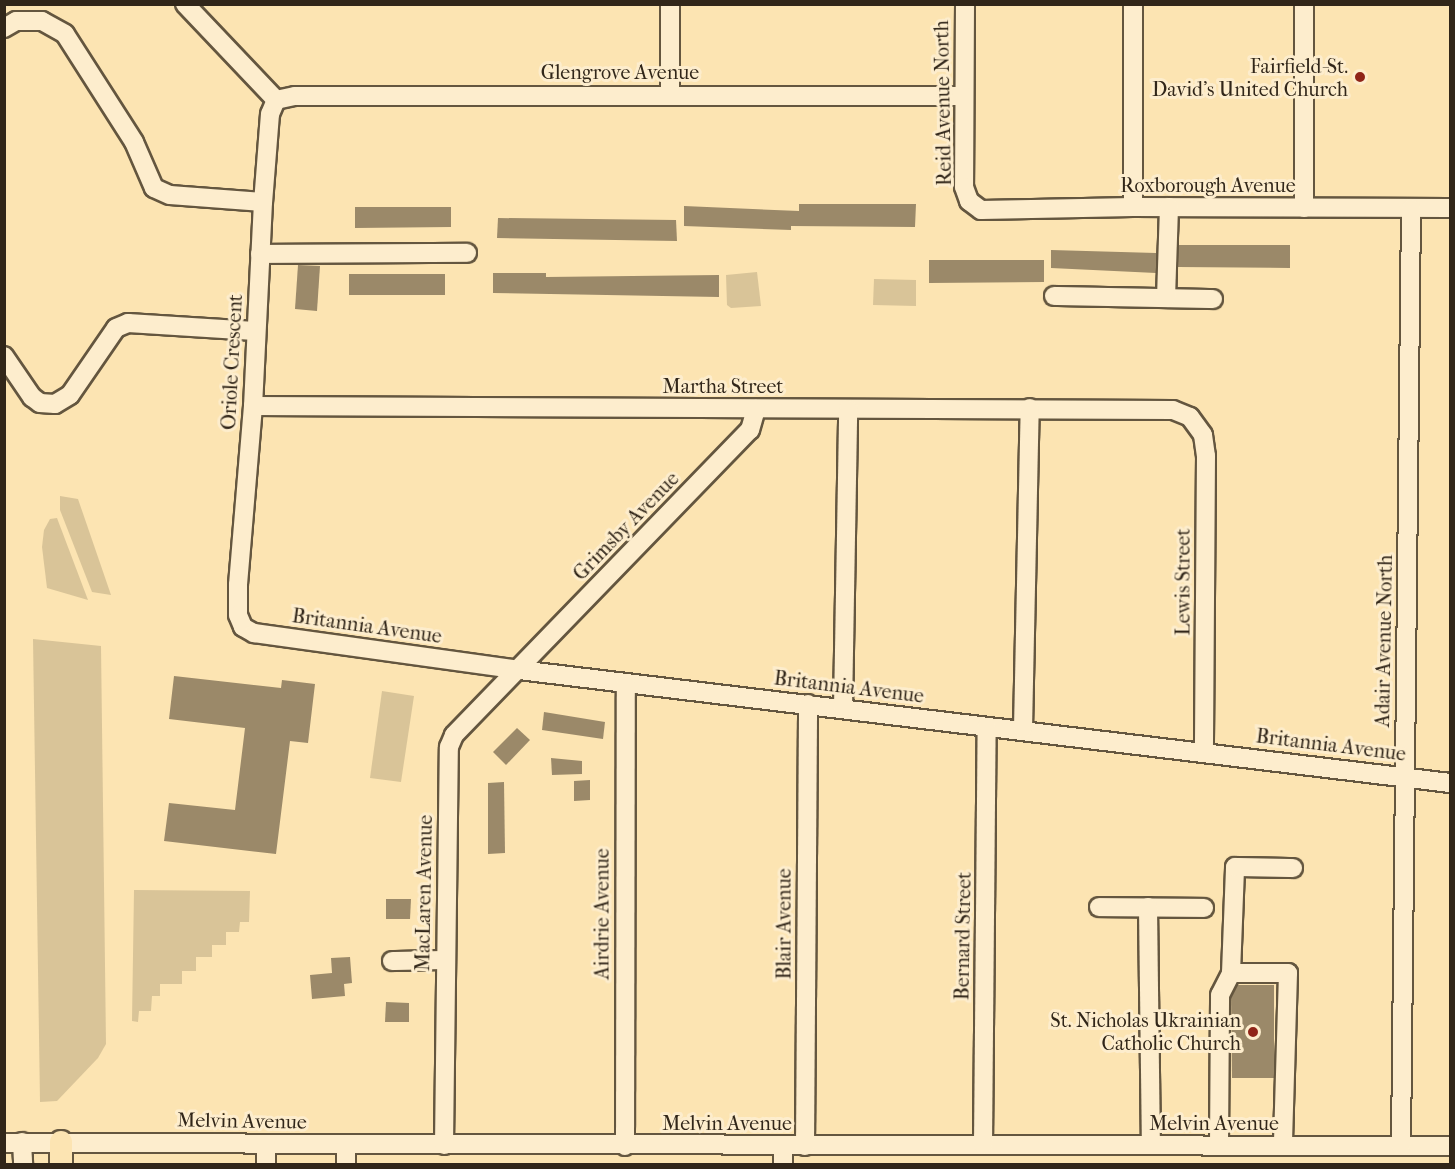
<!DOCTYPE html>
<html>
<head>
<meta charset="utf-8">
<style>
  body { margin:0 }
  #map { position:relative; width:1455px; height:1169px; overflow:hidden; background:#fce4b2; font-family:"IM FELL French Canon",serif }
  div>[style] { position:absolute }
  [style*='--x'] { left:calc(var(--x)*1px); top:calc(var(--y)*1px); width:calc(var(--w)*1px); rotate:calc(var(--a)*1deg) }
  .green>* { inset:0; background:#d9c498 }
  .building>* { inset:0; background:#9b8969 }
  .roads { filter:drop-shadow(2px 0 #64563f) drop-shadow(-2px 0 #64563f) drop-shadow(0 2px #64563f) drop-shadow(0 -2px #64563f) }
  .minor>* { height:18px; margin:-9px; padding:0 9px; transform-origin:9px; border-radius:9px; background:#fdedcd }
  .major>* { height:22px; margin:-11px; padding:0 11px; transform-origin:11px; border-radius:11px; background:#fce4b2 }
  .dots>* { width:16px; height:16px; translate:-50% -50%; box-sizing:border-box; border:3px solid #fdedcd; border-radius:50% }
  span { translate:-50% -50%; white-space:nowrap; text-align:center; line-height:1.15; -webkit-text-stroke:6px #fdedcd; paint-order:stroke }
  .poi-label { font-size:20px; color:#312619 }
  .right { translate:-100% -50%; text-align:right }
  .street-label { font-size:20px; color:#312619 }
  .frame { position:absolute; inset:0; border:6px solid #312619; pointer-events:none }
</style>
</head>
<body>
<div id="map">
  <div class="green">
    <div style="clip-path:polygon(757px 272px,761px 306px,731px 308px,727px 305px,726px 275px)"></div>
    <div style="clip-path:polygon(874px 279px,916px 280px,916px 306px,873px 305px)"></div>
    <div style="clip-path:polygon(60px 496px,78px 499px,111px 595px,92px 592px,60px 510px)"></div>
    <div style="clip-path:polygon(57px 518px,88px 600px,47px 588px,42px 547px,44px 530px,50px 519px)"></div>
    <div style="clip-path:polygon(33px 639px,101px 646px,106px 1044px,98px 1058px,57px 1101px,40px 1102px)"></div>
    <div style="clip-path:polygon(382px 691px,414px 696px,401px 782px,370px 778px)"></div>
    <div style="clip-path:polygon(134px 890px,250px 891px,249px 922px,240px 922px,239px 932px,226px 932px,226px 945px,212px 945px,212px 957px,196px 957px,196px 971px,182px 971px,182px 984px,160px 984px,160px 996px,152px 996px,151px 1011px,139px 1011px,138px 1022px,132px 1021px)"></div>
  </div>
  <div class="building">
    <div style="clip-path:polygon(799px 204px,916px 204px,915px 227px,791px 226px,791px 230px,684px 226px,684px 206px,799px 211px)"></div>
    <div style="clip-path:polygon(355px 207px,451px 207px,451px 227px,355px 228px)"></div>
    <div style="clip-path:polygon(498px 218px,676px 220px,677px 241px,497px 238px)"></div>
    <div style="clip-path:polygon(1179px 245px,1290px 245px,1290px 268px,1178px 267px)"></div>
    <div style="clip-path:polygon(1051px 250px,1156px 253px,1156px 273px,1051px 268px)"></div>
    <div style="clip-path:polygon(929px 260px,1044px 260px,1044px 282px,929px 283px)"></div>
    <div style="clip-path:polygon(298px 265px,320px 266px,317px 311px,295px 309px)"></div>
    <div style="clip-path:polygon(493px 273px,546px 273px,546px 277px,719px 275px,719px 297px,493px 293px)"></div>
    <div style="clip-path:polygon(349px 274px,445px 274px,445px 295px,349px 295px)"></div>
    <div style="clip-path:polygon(174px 676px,281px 688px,282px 680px,315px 684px,308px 743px,290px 741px,276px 854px,164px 841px,169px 803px,235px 810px,245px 728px,169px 719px)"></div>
    <div style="clip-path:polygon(544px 712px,605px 722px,603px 739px,542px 730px)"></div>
    <div style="clip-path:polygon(517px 728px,530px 740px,506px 765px,493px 752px)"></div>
    <div style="clip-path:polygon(551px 758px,582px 761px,582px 774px,552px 775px)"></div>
    <div style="clip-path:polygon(590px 780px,590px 800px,574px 801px,574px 781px)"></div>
    <div style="clip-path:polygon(504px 782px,505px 853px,488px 854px,488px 783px)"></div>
    <div style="clip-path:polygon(386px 899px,411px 899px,410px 919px,386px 919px)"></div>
    <div style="clip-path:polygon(350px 957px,352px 983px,344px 984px,345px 996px,312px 999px,310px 975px,332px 973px,331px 958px)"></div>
    <div style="clip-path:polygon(1237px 985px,1274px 985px,1274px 1078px,1232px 1078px,1231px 998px)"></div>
    <div style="clip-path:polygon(386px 1002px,409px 1003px,409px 1022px,385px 1022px)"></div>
  </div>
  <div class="roads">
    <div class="minor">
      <div style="--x:185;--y:4;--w:132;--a:46.5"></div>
      <div style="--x:965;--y:4;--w:183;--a:90.3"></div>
      <div style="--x:964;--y:187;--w:15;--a:70"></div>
      <div style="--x:969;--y:201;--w:15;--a:37"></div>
      <div style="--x:981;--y:210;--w:152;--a:-1.1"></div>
      <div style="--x:1133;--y:207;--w:317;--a:0.2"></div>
      <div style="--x:1133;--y:4;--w:203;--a:90"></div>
      <div style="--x:1304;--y:4;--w:204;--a:90"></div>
      <div style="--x:4;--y:28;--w:14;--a:-30"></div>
      <div style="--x:16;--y:21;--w:26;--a:0"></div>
      <div style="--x:42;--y:21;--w:26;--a:29"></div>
      <div style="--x:65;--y:34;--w:128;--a:57.4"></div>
      <div style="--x:134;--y:142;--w:50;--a:66.5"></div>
      <div style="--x:154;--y:188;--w:17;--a:24"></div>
      <div style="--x:170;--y:195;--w:93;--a:4.3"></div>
      <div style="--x:670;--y:94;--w:90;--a:-90"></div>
      <div style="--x:276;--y:100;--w:15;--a:113"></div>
      <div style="--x:270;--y:114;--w:88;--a:94.5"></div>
      <div style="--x:263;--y:202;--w:204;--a:92.8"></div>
      <div style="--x:253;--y:406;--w:180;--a:94.8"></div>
      <div style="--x:238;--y:585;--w:30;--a:90"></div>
      <div style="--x:238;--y:615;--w:13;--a:67"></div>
      <div style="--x:243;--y:627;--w:13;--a:29"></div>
      <div style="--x:254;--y:633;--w:268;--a:7.9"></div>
      <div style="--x:519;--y:670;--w:938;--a:6.92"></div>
      <div style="--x:276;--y:100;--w:19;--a:-12"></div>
      <div style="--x:295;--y:96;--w:669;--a:0"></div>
      <div style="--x:260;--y:254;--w:207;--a:-0.3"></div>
      <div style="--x:1054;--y:296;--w:159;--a:1.1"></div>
      <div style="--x:1166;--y:298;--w:91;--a:-88.1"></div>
      <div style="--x:4;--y:356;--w:50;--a:55.7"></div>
      <div style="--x:32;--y:397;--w:10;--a:37"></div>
      <div style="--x:40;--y:403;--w:15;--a:4"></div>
      <div style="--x:55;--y:404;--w:17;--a:-31"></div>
      <div style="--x:70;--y:395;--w:81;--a:-55.5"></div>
      <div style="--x:116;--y:328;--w:13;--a:-23"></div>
      <div style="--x:128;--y:323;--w:127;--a:3.6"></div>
      <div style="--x:253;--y:406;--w:920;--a:0.25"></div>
      <div style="--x:1173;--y:410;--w:18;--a:22"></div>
      <div style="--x:1190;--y:417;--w:22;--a:54"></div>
      <div style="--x:1203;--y:435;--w:21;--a:82"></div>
      <div style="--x:1206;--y:456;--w:296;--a:90.4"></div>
      <div style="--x:843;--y:708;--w:299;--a:-89"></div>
      <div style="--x:1023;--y:729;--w:321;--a:-88.8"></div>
      <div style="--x:1099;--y:907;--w:105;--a:0.5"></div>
      <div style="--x:1148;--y:907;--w:238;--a:89.3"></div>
      <div style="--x:392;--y:961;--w:54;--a:-1.1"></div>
      <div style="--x:1231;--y:973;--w:57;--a:0"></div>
      <div style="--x:1288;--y:973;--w:173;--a:91.7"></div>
      <div style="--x:22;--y:1142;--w:22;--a:87"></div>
      <div style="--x:4;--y:1143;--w:1446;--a:0.12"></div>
      <div style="--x:266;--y:1144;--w:20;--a:90"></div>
      <div style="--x:444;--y:1145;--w:398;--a:-89.3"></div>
      <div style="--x:449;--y:747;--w:13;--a:-67"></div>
      <div style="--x:454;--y:735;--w:425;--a:-45.9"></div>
      <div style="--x:750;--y:430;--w:22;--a:-74"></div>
      <div style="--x:983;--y:1145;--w:418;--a:-89.5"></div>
      <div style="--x:1219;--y:1145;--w:150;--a:-89.6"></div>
      <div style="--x:1220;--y:995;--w:25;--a:-63"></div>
      <div style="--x:1231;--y:973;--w:106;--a:-87.8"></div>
      <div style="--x:1235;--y:867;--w:58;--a:1"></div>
      <div style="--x:625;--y:1146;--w:463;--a:-89.9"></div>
      <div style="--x:805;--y:1146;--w:442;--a:-89.6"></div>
      <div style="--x:1401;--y:1146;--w:938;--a:-89.39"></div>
      <div style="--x:346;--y:1164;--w:20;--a:-90"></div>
      <div style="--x:783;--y:1164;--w:18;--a:-90"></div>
    </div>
    <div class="major">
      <div style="--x:61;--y:1142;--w:22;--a:90"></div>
    </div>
  </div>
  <div class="dots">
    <div style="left:1360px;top:77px;background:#8f2418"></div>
    <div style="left:1253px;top:1032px;background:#8f2418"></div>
  </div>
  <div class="poi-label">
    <span class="right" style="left:1348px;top:78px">Fairfield-St.<br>David's United Church</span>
    <span class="right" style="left:1241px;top:1032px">St. Nicholas Ukrainian<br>Catholic Church</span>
  </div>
  <div class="street-label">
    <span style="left:620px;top:72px">Glengrove Avenue</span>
    <span style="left:943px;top:103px;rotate:-91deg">Reid Avenue North</span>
    <span style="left:1208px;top:185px">Roxborough Avenue</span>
    <span style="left:232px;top:362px;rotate:-87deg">Oriole Crescent</span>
    <span style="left:723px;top:386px">Martha Street</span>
    <span style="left:626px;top:526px;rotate:-46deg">Grimsby Avenue</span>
    <span style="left:1183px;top:582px;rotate:-90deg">Lewis Street</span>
    <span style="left:367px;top:626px;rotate:8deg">Britannia Avenue</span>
    <span style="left:1384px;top:641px;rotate:-89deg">Adair Avenue North</span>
    <span style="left:849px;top:687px;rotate:7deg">Britannia Avenue</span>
    <span style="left:1331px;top:745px;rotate:7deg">Britannia Avenue</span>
    <span style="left:424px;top:893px;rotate:-89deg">MacLaren Avenue</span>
    <span style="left:602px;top:914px;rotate:-90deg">Airdrie Avenue</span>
    <span style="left:784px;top:924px;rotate:-90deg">Blair Avenue</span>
    <span style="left:963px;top:936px;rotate:-89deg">Bernard Street</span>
    <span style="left:242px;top:1121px;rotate:1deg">Melvin Avenue</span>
    <span style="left:727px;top:1123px">Melvin Avenue</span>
    <span style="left:1214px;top:1123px">Melvin Avenue</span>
  </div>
  <div class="frame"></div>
</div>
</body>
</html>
